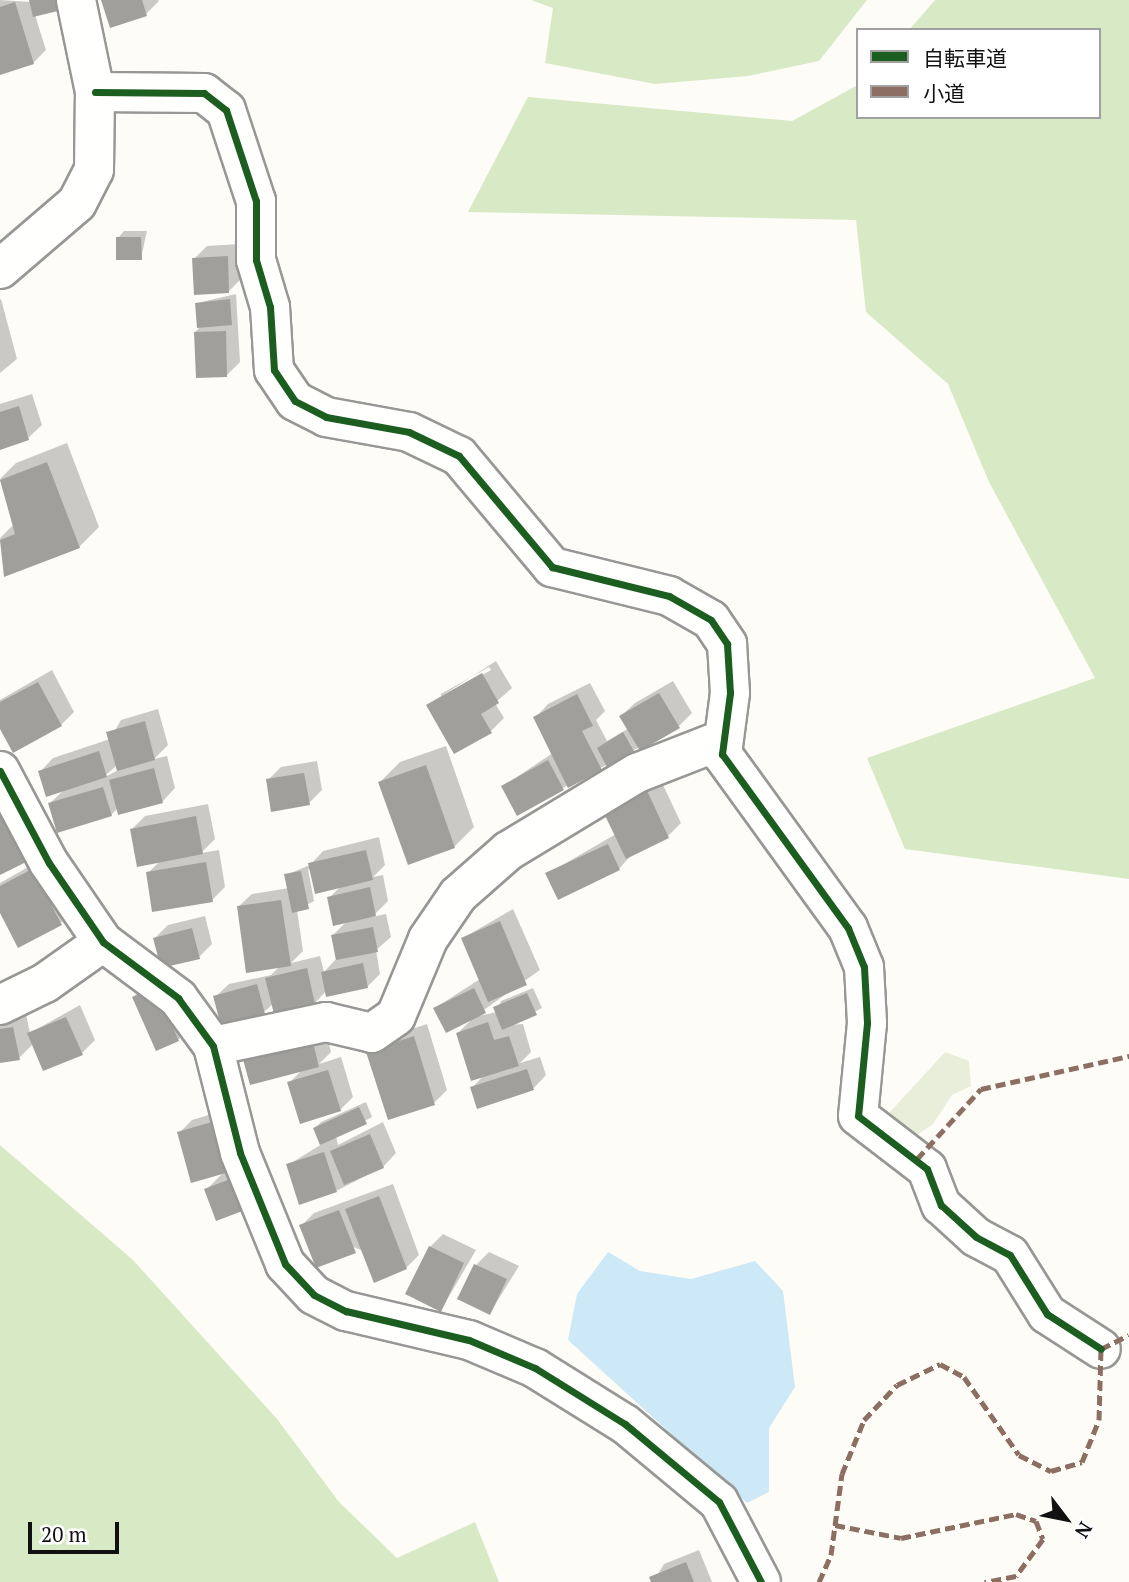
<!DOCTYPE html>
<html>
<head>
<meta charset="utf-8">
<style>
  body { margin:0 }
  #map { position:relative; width:1129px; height:1582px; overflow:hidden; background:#fdfcf7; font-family:"PT Serif","Noto Sans JP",serif }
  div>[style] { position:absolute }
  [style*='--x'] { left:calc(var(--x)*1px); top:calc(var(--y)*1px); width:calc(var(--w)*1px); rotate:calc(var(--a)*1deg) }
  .forest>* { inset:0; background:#d8eac5 }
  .cemetery>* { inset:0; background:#e9eedb }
  .water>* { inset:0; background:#cde8f7 }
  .shadow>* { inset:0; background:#0003 }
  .building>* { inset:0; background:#a19f9c }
  .roads { filter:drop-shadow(2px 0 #979795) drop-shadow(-2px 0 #979795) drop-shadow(0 2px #979795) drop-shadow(0 -2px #979795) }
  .minor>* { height:38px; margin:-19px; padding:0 19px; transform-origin:19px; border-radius:19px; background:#fffffe }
  .quiet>* { height:5px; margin-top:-2.5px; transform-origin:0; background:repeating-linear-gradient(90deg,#8d6e63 0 10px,transparent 0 15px) }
  .cycleway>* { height:7px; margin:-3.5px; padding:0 3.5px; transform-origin:3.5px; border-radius:3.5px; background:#1b5e20 }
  span { translate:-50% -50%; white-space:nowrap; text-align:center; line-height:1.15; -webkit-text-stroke:7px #fff; paint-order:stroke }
  .legend { position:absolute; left:856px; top:28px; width:245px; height:91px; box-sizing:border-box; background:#fff; border:2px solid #a0a0a0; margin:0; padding:9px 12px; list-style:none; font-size:21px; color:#111 }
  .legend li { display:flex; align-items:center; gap:14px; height:35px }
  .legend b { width:35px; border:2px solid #a0a0a0 }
  .north { position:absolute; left:1031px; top:1484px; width:70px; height:70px; -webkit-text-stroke:5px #fff; paint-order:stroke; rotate:122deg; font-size:19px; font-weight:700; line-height:28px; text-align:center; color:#111 }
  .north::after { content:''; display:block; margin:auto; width:24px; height:32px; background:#111; clip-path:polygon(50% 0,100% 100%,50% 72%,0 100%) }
  .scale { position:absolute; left:28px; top:1522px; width:91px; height:32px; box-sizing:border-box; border:4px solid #111; border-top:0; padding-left:9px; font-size:21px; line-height:24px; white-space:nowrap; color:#111; -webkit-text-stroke:5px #fff; paint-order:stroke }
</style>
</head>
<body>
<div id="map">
  <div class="forest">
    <div style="clip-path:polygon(531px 0,867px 0,819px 61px,748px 76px,655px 84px,545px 63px,553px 8px)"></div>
    <div style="clip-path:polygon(935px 0,1129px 0,1129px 879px,905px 849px,867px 758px,1095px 678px,989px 482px,948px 384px,866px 312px,856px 220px,468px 212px,528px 97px,792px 121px,858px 85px,858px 117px,1099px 117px,1099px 30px,909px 30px)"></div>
    <div style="clip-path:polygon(0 1145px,133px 1260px,277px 1419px,339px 1502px,397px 1558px,475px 1522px,499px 1582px,0 1582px)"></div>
  </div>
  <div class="cemetery">
    <div style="clip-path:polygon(945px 1052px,969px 1061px,971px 1086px,952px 1095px,933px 1124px,914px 1137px,897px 1132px,890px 1112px)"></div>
  </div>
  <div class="water">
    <div style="clip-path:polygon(608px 1252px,640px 1271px,691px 1279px,755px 1261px,783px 1291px,795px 1387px,769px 1428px,769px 1492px,747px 1503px,568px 1340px,577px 1294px)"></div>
  </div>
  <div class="shadow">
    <div style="clip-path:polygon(0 0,63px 4px,35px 15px,46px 50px,33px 63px,0 73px)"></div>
    <div style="clip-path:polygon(103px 0,158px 0,159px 1px,146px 14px)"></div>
    <div style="clip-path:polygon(124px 231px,147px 231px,141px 258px,118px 238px)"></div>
    <div style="clip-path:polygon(240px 244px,242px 278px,229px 291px,194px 259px,207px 246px)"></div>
    <div style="clip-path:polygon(236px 294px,240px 362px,227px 375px,195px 332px,202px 325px,197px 303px)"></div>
    <div style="clip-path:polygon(1px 299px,17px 359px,0 373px,0 300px)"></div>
    <div style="clip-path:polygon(32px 394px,42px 425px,28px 438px,0 448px,0 404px)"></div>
    <div style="clip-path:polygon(67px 443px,99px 527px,79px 547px,5px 575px,0 538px,13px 525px,0 479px,16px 463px)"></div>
    <div style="clip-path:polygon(evenodd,496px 661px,512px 688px,495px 703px,504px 718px,491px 731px,428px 705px,496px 661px,489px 667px,491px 670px,441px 698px,441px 694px,489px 667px)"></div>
    <div style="clip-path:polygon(52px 670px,74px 712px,61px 725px,0 725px,0 700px)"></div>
    <div style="clip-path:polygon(673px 681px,692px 713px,679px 726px,563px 788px,503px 786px,553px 753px,535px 718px,548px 704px,590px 683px,605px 711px,596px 720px,607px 741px,629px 728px,621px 716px,635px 703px)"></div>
    <div style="clip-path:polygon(evenodd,158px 709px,168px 745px,154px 759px,167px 756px,175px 788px,162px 802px,118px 808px,111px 815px,50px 803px,65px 789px,40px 772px,53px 758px,110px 739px,121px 720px,158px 709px,117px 765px,124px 767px,103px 778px,117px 765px)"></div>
    <div style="clip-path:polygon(446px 746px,474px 827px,454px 847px,380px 782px,400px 762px)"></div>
    <div style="clip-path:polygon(317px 761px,322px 790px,309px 803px,268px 780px,281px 767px)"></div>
    <div style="clip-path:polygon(655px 768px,681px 823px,668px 836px,632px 854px,619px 869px,547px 874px,616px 834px)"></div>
    <div style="clip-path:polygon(208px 804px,215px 839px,201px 853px,219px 850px,225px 887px,212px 900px,148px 873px,160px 861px,132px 829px,145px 816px)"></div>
    <div style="clip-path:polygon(evenodd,379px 837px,385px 865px,373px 877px,383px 875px,388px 901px,372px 917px,386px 914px,391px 937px,376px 950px,380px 974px,367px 987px,326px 991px,315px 1003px,273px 1004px,264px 1012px,215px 997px,229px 984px,271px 975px,280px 966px,238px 907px,252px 894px,289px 888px,286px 875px,310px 865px,323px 851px,379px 837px,308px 869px,341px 886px,329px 898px,348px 920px,333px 935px,336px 959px,324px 972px,320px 956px,291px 963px,303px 951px,297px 910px,314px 901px,308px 869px)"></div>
    <div style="clip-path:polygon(46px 857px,74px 910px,61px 923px,0 909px,0 883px)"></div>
    <div style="clip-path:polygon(513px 909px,540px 970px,474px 1017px,497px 1012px,501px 1001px,533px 988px,542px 1008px,509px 1025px,523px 1024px,531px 1052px,520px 1063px,540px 1057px,546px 1075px,533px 1089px,472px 1088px,484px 1075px,458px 1033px,473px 1018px,435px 1008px,480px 979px,463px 938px)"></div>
    <div style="clip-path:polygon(205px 916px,212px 944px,199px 957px,155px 938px,168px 925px)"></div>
    <div style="clip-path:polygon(147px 984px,191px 1026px,178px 1040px,134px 997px)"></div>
    <div style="clip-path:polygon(80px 1005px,95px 1040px,82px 1053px,33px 1044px,19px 1058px,0 1062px,0 1019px,26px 1014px,30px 1033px)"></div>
    <div style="clip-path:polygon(324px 1022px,331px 1052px,319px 1064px,341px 1057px,353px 1097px,340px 1110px,289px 1083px,302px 1070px,251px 1082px)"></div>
    <div style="clip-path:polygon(427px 1024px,447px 1090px,434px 1103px,381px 1039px)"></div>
    <div style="clip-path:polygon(366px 1102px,372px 1117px,336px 1136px,338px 1145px,383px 1122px,396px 1153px,383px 1167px,336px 1191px,288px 1165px,322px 1144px,315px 1128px,321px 1122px)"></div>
    <div style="clip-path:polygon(232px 1108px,265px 1192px,206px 1190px,224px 1172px,179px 1133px,192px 1120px)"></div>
    <div style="clip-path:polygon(393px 1184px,419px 1255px,406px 1268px,301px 1226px,314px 1213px)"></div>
    <div style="clip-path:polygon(443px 1234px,476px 1250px,441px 1310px,430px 1247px)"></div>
    <div style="clip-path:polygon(489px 1252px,519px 1266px,490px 1313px,476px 1265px)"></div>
    <div style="clip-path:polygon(699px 1550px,712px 1582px,653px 1582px,664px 1564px)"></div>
  </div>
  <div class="building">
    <div style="clip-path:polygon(29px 0,55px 0,58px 11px,33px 17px)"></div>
    <div style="clip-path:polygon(101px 0,142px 0,147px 16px,110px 28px)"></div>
    <div style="clip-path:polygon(15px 2px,34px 64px,0 75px,0 7px)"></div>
    <div style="clip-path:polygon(116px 237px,141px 237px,142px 260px,116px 260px)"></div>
    <div style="clip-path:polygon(228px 256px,229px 293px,194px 295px,192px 258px)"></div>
    <div style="clip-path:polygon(230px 299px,232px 325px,197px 328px,195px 303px)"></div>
    <div style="clip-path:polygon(226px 331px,227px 377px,196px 378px,194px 332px)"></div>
    <div style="clip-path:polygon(19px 406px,29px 440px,0 450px,0 412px)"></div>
    <div style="clip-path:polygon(47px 462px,80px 548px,4px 577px,0 540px,15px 534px,0 480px)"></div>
    <div style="clip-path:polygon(482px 673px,499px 703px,481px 714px,492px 733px,454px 754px,426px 705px)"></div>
    <div style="clip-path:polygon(38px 682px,62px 726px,13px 753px,0 729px,0 702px)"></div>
    <div style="clip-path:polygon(659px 693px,680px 728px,640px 751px,619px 716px)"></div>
    <div style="clip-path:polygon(577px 694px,593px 726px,582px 731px,602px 770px,568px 788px,533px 717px)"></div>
    <div style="clip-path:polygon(145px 721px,155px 760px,117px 771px,106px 732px)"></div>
    <div style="clip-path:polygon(623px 732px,635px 753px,608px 769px,597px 748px)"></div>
    <div style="clip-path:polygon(99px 751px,107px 777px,46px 797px,38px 771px)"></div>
    <div style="clip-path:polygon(548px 760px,564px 790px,517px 816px,501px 786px)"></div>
    <div style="clip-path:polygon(426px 765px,455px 848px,408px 865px,378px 782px)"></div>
    <div style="clip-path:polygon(154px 768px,163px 803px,118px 815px,109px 780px)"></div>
    <div style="clip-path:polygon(304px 773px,310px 805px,271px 812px,266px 779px)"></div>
    <div style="clip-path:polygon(642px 780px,669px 838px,626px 859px,598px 801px)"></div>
    <div style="clip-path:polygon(103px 787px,112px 816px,57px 833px,48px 803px)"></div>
    <div style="clip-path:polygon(0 803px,30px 860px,0 875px)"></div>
    <div style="clip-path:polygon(196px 816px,203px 854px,137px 867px,130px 829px)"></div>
    <div style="clip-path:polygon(608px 844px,620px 870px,558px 900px,545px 873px)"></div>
    <div style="clip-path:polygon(366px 850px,373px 880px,315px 894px,308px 863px)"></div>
    <div style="clip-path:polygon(206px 862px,213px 902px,152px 912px,146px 872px)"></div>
    <div style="clip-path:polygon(32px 869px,62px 925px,18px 948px,0 913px,0 886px)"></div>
    <div style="clip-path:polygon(301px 871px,309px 909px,292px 913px,284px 874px)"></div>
    <div style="clip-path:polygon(370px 887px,376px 916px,333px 926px,327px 897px)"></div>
    <div style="clip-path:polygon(281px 900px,291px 966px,246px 973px,237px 906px)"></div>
    <div style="clip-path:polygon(500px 921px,527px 985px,488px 1002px,461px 938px)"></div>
    <div style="clip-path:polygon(373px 927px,378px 952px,336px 960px,331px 935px)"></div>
    <div style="clip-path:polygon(192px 928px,200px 959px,161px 968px,153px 938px)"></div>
    <div style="clip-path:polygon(363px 963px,368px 988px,326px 997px,321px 972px)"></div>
    <div style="clip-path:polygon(307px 968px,315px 1004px,274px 1014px,265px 978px)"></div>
    <div style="clip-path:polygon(257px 984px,265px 1014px,221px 1026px,213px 996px)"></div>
    <div style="clip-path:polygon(155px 987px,179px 1041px,156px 1051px,132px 997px)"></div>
    <div style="clip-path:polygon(474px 988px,486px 1013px,446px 1033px,433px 1008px)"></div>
    <div style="clip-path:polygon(527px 993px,537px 1015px,502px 1030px,493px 1007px)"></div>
    <div style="clip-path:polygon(66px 1017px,83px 1055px,43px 1071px,27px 1033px)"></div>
    <div style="clip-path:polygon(488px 1022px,494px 1040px,509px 1036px,519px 1066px,471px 1081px,456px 1033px)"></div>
    <div style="clip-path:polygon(13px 1027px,20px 1060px,0 1063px,0 1029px)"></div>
    <div style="clip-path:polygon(311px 1034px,319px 1067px,250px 1085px,241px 1052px)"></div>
    <div style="clip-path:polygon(414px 1036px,435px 1105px,388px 1120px,366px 1052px)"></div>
    <div style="clip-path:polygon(527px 1069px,534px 1090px,477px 1109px,470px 1087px)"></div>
    <div style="clip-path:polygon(328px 1070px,341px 1111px,300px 1124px,287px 1082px)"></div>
    <div style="clip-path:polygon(359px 1107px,367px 1124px,320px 1145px,313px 1128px)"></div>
    <div style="clip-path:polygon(219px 1120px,233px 1171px,191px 1183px,177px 1132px)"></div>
    <div style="clip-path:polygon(370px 1134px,384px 1168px,344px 1185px,330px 1151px)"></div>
    <div style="clip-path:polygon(324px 1152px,337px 1192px,299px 1205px,286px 1164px)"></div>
    <div style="clip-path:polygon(241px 1175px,253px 1207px,216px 1221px,204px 1189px)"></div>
    <div style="clip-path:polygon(379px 1196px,407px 1269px,374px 1283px,345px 1209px)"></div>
    <div style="clip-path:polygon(339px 1210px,356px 1253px,316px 1268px,299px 1225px)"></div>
    <div style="clip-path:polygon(429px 1246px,464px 1263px,441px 1312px,405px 1294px)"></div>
    <div style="clip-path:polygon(474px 1264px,507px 1279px,490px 1315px,457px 1299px)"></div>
    <div style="clip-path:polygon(686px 1562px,694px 1582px,651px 1582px,649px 1577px)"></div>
  </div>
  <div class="roads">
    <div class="minor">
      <div style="--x:95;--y:92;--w:109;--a:0.5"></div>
      <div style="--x:204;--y:93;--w:28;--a:38"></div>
      <div style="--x:226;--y:110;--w:96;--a:71.8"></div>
      <div style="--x:256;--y:201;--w:59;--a:90"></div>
      <div style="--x:256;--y:260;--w:49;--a:73.4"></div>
      <div style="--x:270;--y:307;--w:63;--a:86.4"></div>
      <div style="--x:274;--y:370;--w:37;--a:56"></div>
      <div style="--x:295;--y:401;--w:35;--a:27"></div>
      <div style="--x:326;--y:417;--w:84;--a:10.2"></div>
      <div style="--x:409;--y:432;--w:55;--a:25.6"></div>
      <div style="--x:459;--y:456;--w:145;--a:50"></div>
      <div style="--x:552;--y:567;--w:121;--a:13.9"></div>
      <div style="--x:669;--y:596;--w:48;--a:29.7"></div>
      <div style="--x:711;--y:620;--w:29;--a:56"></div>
      <div style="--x:727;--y:644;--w:49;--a:86.5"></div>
      <div style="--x:730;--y:693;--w:62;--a:97.5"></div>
      <div style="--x:722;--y:754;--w:215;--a:54.1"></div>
      <div style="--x:848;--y:928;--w:42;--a:67.7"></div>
      <div style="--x:864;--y:967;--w:56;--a:86.9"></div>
      <div style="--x:867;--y:1023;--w:93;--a:95.5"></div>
      <div style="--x:858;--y:1116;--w:87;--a:37.5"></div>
      <div style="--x:927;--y:1169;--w:39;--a:69"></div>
      <div style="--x:941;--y:1205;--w:47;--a:42.4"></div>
      <div style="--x:976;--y:1237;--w:38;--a:28"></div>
      <div style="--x:1010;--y:1255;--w:70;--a:57.9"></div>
      <div style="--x:1047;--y:1314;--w:64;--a:32.9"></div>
      <div style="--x:0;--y:269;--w:101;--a:-40.6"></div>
      <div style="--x:77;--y:203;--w:37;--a:-63"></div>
      <div style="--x:94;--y:170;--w:78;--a:-89.3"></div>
      <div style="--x:95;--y:92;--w:94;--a:-101.7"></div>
      <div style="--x:0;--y:771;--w:104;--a:62"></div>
      <div style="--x:49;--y:863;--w:96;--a:55.6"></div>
      <div style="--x:103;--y:942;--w:94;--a:36.7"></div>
      <div style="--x:178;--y:998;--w:59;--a:53.9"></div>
      <div style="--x:213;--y:1046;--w:110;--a:75.8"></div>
      <div style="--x:240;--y:1153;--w:120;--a:67.9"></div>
      <div style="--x:285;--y:1264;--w:42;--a:46.9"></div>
      <div style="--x:314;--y:1295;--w:36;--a:27"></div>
      <div style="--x:346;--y:1311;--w:126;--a:13.3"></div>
      <div style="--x:469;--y:1340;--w:72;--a:23"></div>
      <div style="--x:535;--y:1368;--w:106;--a:31.9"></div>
      <div style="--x:625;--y:1424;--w:122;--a:39.7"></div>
      <div style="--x:719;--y:1502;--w:90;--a:62.3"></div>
      <div style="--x:0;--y:1005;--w:50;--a:-26.1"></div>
      <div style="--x:45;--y:983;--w:71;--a:-35.3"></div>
      <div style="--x:213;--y:1046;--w:116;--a:-12"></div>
      <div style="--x:326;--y:1022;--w:47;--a:13.4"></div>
      <div style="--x:372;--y:1033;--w:29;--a:-35"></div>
      <div style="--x:396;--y:1016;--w:83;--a:-67.4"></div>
      <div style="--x:428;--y:939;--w:53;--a:-55.7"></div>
      <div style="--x:458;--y:895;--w:67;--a:-41.3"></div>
      <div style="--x:508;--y:851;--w:151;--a:-31.2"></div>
      <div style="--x:637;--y:773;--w:88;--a:-21.3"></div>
    </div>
  </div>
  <div class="quiet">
    <div style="--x:917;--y:1159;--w:95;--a:-47.6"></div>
    <div style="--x:981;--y:1089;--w:152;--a:-12.6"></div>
    <div style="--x:835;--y:1525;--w:67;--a:11.1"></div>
    <div style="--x:901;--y:1538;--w:117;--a:-11.8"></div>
    <div style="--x:1016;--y:1514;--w:21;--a:19"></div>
    <div style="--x:1036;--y:1521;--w:19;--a:69"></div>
    <div style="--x:1043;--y:1539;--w:46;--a:126.1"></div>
    <div style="--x:1016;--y:1576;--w:32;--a:169"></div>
    <div style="--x:819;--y:1582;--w:30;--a:-66"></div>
    <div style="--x:831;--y:1555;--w:82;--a:-82.3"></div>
    <div style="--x:842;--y:1474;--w:58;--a:-67.8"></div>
    <div style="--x:864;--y:1420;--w:48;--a:-46.7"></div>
    <div style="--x:897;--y:1385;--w:48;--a:-26"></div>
    <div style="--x:940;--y:1364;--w:27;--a:28"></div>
    <div style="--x:964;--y:1377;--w:95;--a:54.8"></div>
    <div style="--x:1019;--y:1455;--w:36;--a:27"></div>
    <div style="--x:1051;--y:1471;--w:32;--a:-16"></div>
    <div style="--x:1082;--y:1462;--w:45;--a:-68"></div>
    <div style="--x:1099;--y:1420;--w:71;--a:-88.4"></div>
    <div style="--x:1101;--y:1349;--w:31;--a:-27"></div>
  </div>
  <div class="cycleway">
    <div style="--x:95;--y:92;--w:109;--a:0.5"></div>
    <div style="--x:204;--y:93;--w:28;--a:38"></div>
    <div style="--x:226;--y:110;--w:96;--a:71.8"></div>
    <div style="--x:256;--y:201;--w:59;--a:90"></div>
    <div style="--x:256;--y:260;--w:49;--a:73.4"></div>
    <div style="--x:270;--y:307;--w:63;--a:86.4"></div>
    <div style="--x:274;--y:370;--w:37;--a:56"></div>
    <div style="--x:295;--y:401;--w:35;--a:27"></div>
    <div style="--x:326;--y:417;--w:84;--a:10.2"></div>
    <div style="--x:409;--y:432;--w:55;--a:25.6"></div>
    <div style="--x:459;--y:456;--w:145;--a:50"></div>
    <div style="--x:552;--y:567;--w:121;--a:13.9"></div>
    <div style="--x:669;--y:596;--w:48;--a:29.7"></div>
    <div style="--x:711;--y:620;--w:29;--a:56"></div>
    <div style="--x:727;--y:644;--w:49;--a:86.5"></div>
    <div style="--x:730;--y:693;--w:62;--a:97.5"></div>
    <div style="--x:722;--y:754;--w:215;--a:54.1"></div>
    <div style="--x:848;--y:928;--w:42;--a:67.7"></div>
    <div style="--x:864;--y:967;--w:56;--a:86.9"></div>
    <div style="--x:867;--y:1023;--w:93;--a:95.5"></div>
    <div style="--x:858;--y:1116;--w:87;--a:37.5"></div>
    <div style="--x:927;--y:1169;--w:39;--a:69"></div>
    <div style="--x:941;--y:1205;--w:47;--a:42.4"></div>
    <div style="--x:976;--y:1237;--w:38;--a:28"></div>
    <div style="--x:1010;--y:1255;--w:70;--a:57.9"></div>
    <div style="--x:1047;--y:1314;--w:64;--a:32.9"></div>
    <div style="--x:0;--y:771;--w:104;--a:62"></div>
    <div style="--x:49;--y:863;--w:96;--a:55.6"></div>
    <div style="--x:103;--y:942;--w:94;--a:36.7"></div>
    <div style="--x:178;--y:998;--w:59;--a:53.9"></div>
    <div style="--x:213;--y:1046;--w:110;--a:75.8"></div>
    <div style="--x:240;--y:1153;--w:120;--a:67.9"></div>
    <div style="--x:285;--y:1264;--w:42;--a:46.9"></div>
    <div style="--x:314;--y:1295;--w:36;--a:27"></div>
    <div style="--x:346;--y:1311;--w:126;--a:13.3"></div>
    <div style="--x:469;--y:1340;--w:72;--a:23"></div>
    <div style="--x:535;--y:1368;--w:106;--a:31.9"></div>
    <div style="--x:625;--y:1424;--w:122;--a:39.7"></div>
    <div style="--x:719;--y:1502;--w:90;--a:62.3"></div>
  </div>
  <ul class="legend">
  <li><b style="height:9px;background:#1b5e20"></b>自転車道</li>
  <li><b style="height:9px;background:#8d6e63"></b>小道</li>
  </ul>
  <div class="north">N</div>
  <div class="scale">20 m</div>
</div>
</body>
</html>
